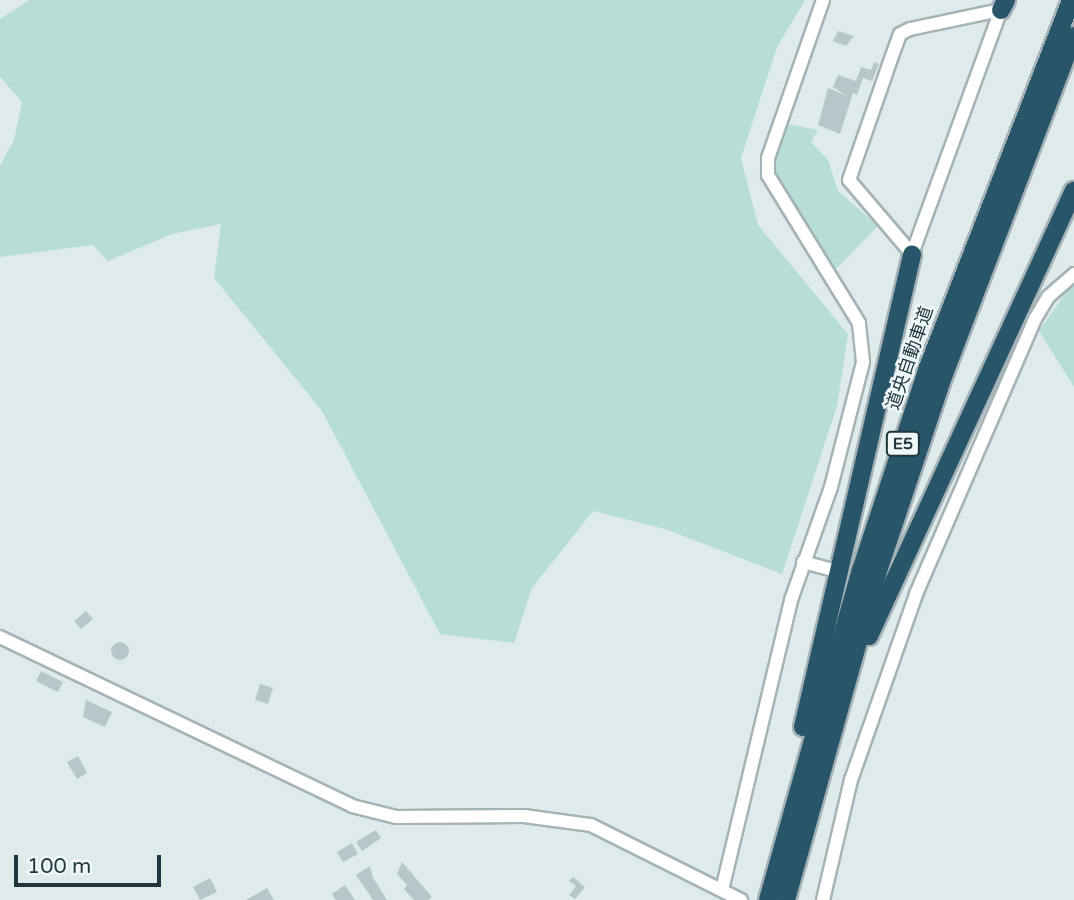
<!DOCTYPE html>
<html>
<head>
<meta charset="utf-8">
<style>
  body { margin:0 }
  #map { position:relative; width:1074px; height:900px; overflow:hidden; background:#dfeaeb; font-family:"Varela Round","Noto Sans JP",sans-serif }
  div>[style] { position:absolute }
  [style*='--x'] { left:calc(var(--x)*1px); top:calc(var(--y)*1px); width:calc(var(--w)*1px); rotate:calc(var(--a)*1deg) }
  .green>* { inset:0; background:#b6ded6 }
  .building>* { inset:0; background:#b7c7c9 }
  .round { border-radius:50% }
  .roads { filter:drop-shadow(2px 0 #a5b3b6) drop-shadow(-2px 0 #a5b3b6) drop-shadow(0 2px #a5b3b6) drop-shadow(0 -2px #a5b3b6) }
  .minor>* { height:12px; margin:-6px; padding:0 6px; transform-origin:6px; border-radius:6px; background:#fff }
  .highway>* { height:18px; margin:-9px; padding:0 9px; transform-origin:9px; border-radius:9px; background:#29556a }
  span { translate:-50% -50%; white-space:nowrap; text-align:center; line-height:1.15; -webkit-text-stroke:5px #eff7f8; paint-order:stroke }
  .shield-label span { padding:2px 5px; background:#eff7f8; border:2px solid; border-radius:5px; -webkit-text-stroke-width:0 }
  .shield-label { font-size:16px; color:#1f343c; font-weight:700 }
  .street-label { font-size:18px; color:#1f343c }
  .scale { position:absolute; left:14px; top:855px; width:147px; height:32px; box-sizing:border-box; border:4px solid #1f343c; border-top:0; padding-left:9px; font-size:21px; line-height:24px; white-space:nowrap; color:#1f343c; -webkit-text-stroke:5px #eff7f8; paint-order:stroke }
</style>
</head>
<body>
<div id="map">
  <div class="green">
    <div style="clip-path:polygon(29px 0,805px 0,777px 47px,741px 158px,758px 225px,848px 334px,837px 406px,782px 574px,665px 529px,593px 511px,532px 588px,514px 643px,440px 634px,322px 411px,214px 278px,221px 224px,172px 234px,108px 261px,93px 245px,0 257px,0 166px,14px 140px,22px 102px,0 77px,0 19px)"></div>
    <div style="clip-path:polygon(787px 124px,818px 130px,811px 142px,828px 160px,838px 191px,878px 226px,833px 272px,775px 181px,774px 160px)"></div>
    <div style="clip-path:polygon(1074px 281px,1074px 387px,1039px 331px)"></div>
  </div>
  <div class="building">
    <div style="clip-path:polygon(838px 31px,854px 36px,846px 46px,833px 41px)"></div>
    <div style="clip-path:polygon(874px 62px,879px 64px,872px 81px,863px 78px,857px 95px,853px 93px,840px 134px,818px 125px,828px 88px,847px 96px,833px 87px,838px 75px,856px 81px,861px 67px,871px 70px)"></div>
    <div style="clip-path:polygon(86px 611px,93px 619px,81px 629px,74px 621px)"></div>
    <div class="round" style="left:111px;top:642px;width:18px;height:18px"></div>
    <div style="clip-path:polygon(41px 671px,63px 682px,58px 692px,36px 681px)"></div>
    <div style="clip-path:polygon(260px 684px,273px 688px,268px 704px,255px 700px)"></div>
    <div style="clip-path:polygon(86px 700px,112px 712px,105px 727px,83px 717px)"></div>
    <div style="clip-path:polygon(78px 756px,87px 773px,77px 779px,67px 762px)"></div>
    <div style="clip-path:polygon(376px 830px,381px 838px,362px 851px,356px 842px)"></div>
    <div style="clip-path:polygon(352px 843px,358px 854px,343px 862px,337px 852px)"></div>
    <div style="clip-path:polygon(402px 862px,432px 897px,428px 900px,414px 900px,404px 889px,407px 885px,397px 874px)"></div>
    <div style="clip-path:polygon(370px 866px,373px 878px,387px 900px,373px 900px,356px 875px)"></div>
    <div style="clip-path:polygon(573px 877px,585px 887px,575px 899px,569px 895px,576px 886px,569px 881px)"></div>
    <div style="clip-path:polygon(210px 878px,217px 892px,200px 900px,193px 887px)"></div>
    <div style="clip-path:polygon(345px 885px,355px 900px,336px 900px,332px 894px)"></div>
    <div style="clip-path:polygon(267px 888px,274px 900px,246px 900px)"></div>
  </div>
  <div class="roads">
    <div class="minor">
      <div style="--x:912;--y:254;--w:97;--a:-130.4"></div>
      <div style="--x:849;--y:180;--w:131;--a:-70.9"></div>
      <div style="--x:892;--y:56;--w:23;--a:-70"></div>
      <div style="--x:900;--y:34;--w:11;--a:-27"></div>
      <div style="--x:910;--y:29;--w:93;--a:-11.8"></div>
      <div style="--x:912;--y:254;--w:260;--a:-70"></div>
      <div style="--x:803;--y:562;--w:28;--a:15"></div>
      <div style="--x:0;--y:637;--w:390;--a:25.6"></div>
      <div style="--x:352;--y:806;--w:45;--a:14"></div>
      <div style="--x:396;--y:817;--w:128;--a:-0.4"></div>
      <div style="--x:524;--y:816;--w:68;--a:7.7"></div>
      <div style="--x:591;--y:825;--w:168;--a:26.6"></div>
      <div style="--x:722;--y:890;--w:298;--a:-76.6"></div>
      <div style="--x:791;--y:600;--w:120;--a:-70.5"></div>
      <div style="--x:831;--y:487;--w:129;--a:-75.6"></div>
      <div style="--x:863;--y:362;--w:39;--a:-96"></div>
      <div style="--x:859;--y:323;--w:174;--a:-121.6"></div>
      <div style="--x:768;--y:175;--w:17;--a:-90"></div>
      <div style="--x:768;--y:158;--w:167;--a:-70.8"></div>
      <div style="--x:823;--y:900;--w:123;--a:-76.9"></div>
      <div style="--x:851;--y:780;--w:197;--a:-70.7"></div>
      <div style="--x:916;--y:594;--w:300;--a:-66.6"></div>
      <div style="--x:1035;--y:319;--w:26;--a:-59"></div>
      <div style="--x:1048;--y:297;--w:35;--a:-41"></div>
    </div>
    <div class="highway">
      <div style="--x:1001;--y:10;--w:11;--a:-63"></div>
      <div style="--x:869;--y:636;--w:490;--a:-65.3"></div>
      <div style="--x:803;--y:727;--w:485;--a:-77"></div>
      <div style="--x:768;--y:900;--w:343;--a:-74.3"></div>
      <div style="--x:861;--y:570;--w:211;--a:-71.7"></div>
      <div style="--x:927;--y:370;--w:397;--a:-68.7"></div>
      <div style="--x:786;--y:900;--w:338;--a:-74.4"></div>
      <div style="--x:877;--y:574;--w:211;--a:-71.5"></div>
      <div style="--x:944;--y:374;--w:362;--a:-69"></div>
    </div>
  </div>
  <div class="shield-label">
    <span style="left:903px;top:444px">E5</span>
  </div>
  <div class="street-label">
    <span style="left:910px;top:358px;rotate:-71deg">道央自動車道</span>
  </div>
  <div class="scale">100 m</div>
</div>
</body>
</html>
